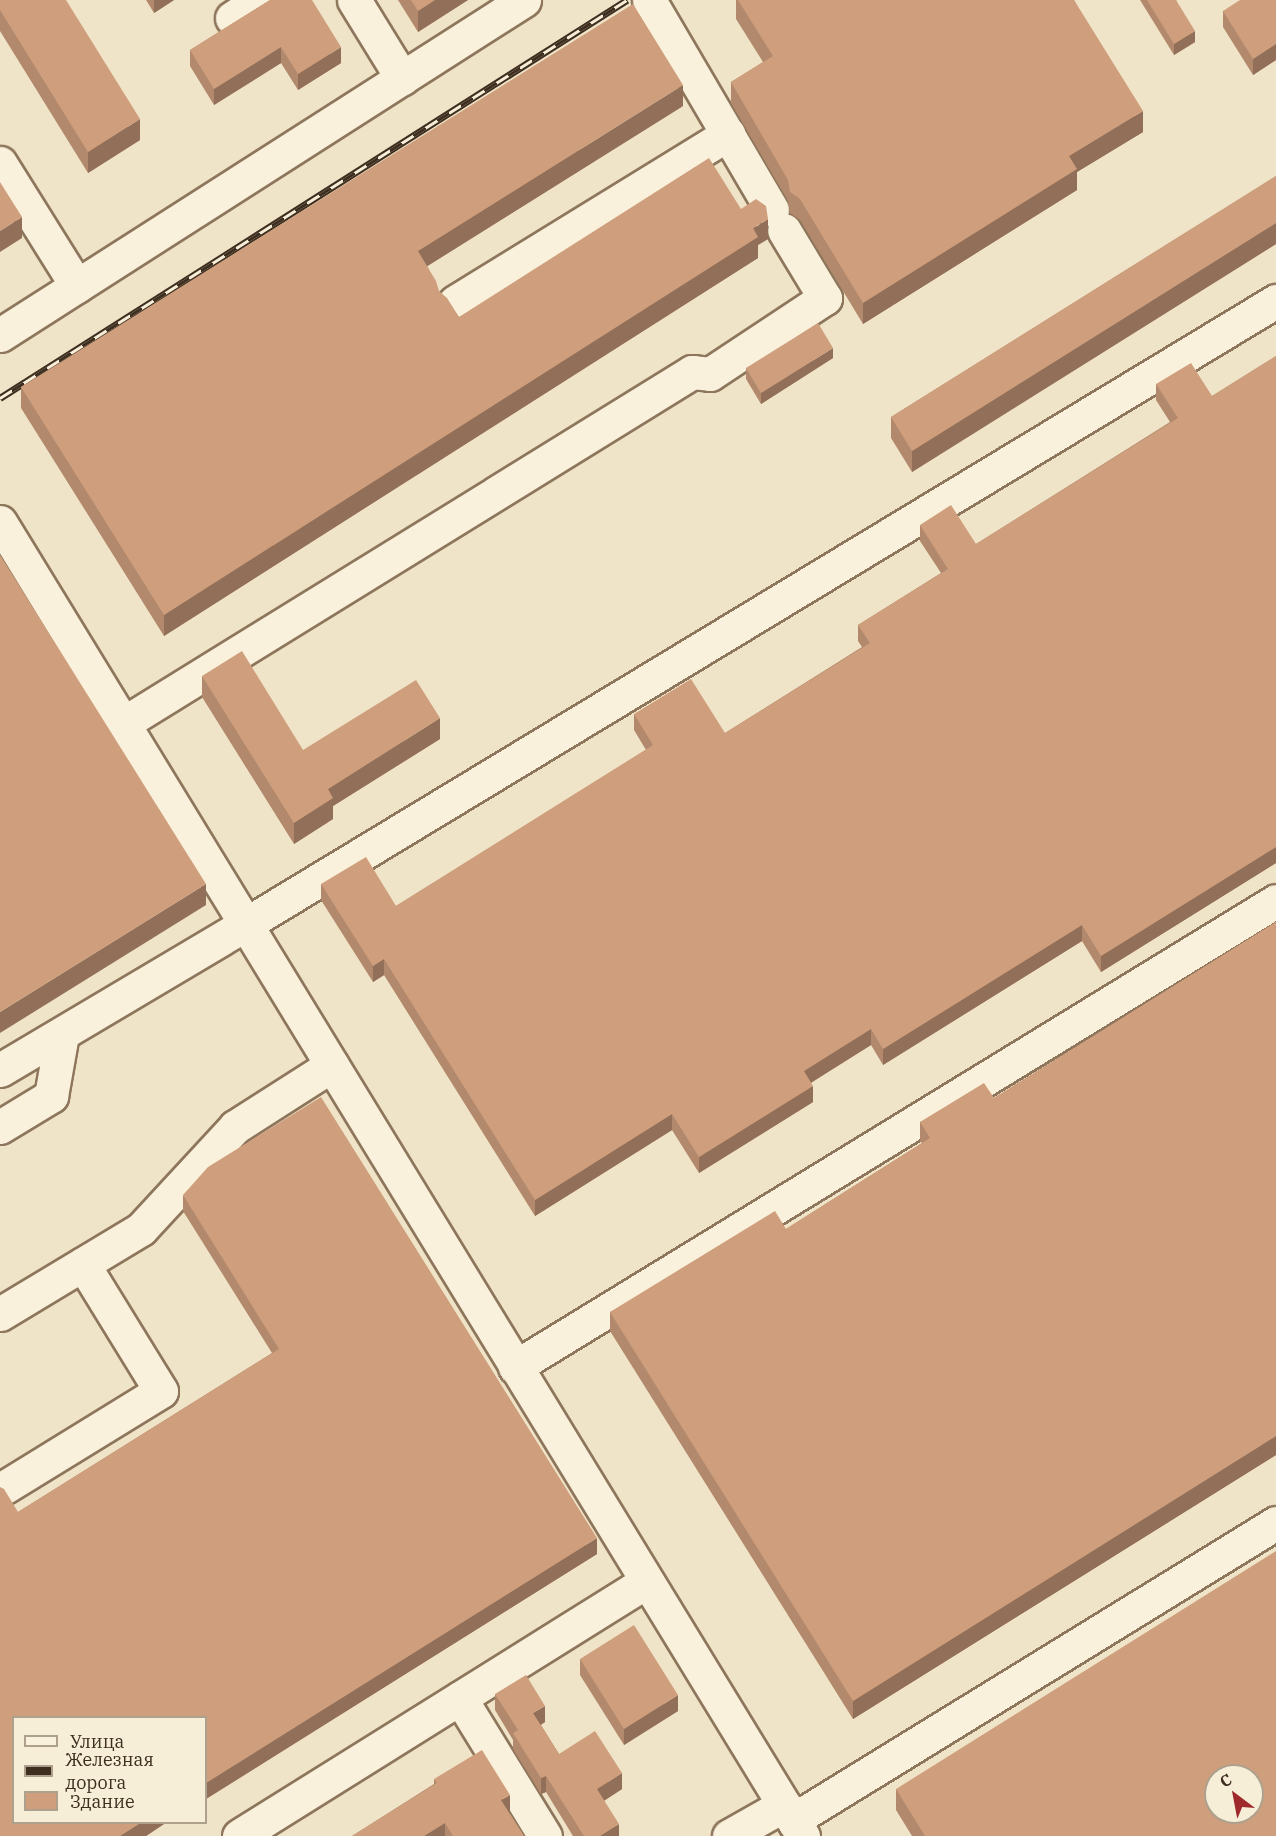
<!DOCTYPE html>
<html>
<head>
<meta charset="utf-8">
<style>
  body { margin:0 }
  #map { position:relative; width:1276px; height:1836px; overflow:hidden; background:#f0e4c8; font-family:"IBM Plex Serif",serif }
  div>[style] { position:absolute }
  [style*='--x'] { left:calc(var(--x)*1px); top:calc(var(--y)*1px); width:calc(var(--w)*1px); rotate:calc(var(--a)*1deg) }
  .roads { filter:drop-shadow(2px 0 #8d765c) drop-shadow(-2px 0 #8d765c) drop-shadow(0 2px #8d765c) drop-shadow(0 -2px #8d765c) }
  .minor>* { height:33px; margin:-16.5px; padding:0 16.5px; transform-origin:16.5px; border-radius:16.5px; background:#faf1dc }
  .rail>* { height:7px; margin-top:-3.5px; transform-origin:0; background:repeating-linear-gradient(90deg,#f7eed8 0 14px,#3d2e20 0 28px); box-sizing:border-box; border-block:2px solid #3d2e20 }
  .wall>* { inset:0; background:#b2896c }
  .shaded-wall>* { inset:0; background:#916f58 }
  .building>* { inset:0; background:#cf9f7d }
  span { translate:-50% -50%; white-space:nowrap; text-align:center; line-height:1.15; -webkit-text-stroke:6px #f7eed8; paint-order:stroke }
  .legend { position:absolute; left:12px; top:1716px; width:195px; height:108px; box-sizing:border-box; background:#f7eed8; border:2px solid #ada18e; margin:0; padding:8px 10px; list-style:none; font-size:18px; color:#3d2e20 }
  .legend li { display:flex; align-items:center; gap:12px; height:30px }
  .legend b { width:30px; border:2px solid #ada18e }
  .north { position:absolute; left:1204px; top:1764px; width:60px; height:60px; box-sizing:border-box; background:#f7eed8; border:2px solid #ada18e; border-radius:50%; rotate:328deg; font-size:16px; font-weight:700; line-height:24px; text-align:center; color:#3d2e20 }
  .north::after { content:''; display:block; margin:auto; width:21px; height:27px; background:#9e2a2b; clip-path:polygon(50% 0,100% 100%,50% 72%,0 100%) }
</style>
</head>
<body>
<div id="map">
  <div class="roads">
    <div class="minor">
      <div style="--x:354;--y:0;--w:92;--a:58.4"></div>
      <div style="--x:649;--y:0;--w:243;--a:59.6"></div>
      <div style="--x:232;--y:18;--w:33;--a:-33"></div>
      <div style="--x:0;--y:163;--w:145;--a:58"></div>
      <div style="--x:455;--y:302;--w:321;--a:-31.6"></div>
      <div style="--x:0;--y:335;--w:622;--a:-32.59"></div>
      <div style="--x:0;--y:522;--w:1540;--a:58.57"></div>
      <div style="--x:124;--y:723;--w:668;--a:-31.71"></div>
      <div style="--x:692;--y:372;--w:18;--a:6"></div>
      <div style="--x:710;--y:374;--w:138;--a:-33.5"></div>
      <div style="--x:825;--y:298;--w:79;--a:-121.1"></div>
      <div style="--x:0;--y:1070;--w:286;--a:-30.7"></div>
      <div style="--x:246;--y:924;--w:1204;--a:-31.17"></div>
      <div style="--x:0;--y:1127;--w:60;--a:-31.3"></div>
      <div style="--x:51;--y:1096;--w:63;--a:-79.9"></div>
      <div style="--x:0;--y:1314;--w:165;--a:-31.1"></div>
      <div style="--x:141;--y:1229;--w:139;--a:-47.3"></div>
      <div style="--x:235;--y:1127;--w:115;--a:-32.6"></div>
      <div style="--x:515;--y:1367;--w:892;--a:-31.48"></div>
      <div style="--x:5;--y:1487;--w:183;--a:-31.6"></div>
      <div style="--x:161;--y:1391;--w:149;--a:-121.6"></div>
      <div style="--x:460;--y:1698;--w:162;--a:58.4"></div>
      <div style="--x:793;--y:1820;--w:567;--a:-31.59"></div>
      <div style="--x:239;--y:1836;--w:479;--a:-32"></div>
      <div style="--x:729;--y:1836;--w:63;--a:-29.4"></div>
    </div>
  </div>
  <div class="rail">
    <div style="--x:0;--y:398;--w:743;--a:-32.41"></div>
  </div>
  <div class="wall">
    <div style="clip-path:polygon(0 0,140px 140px,88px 173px,0 31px)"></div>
    <div style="clip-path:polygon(146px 0,174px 0,154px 13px)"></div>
    <div style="clip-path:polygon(270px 0,341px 63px,298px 90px,281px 63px,214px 105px,190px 66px,190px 50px)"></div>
    <div style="clip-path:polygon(398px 0,468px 0,418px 32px)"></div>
    <div style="clip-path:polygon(736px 0,1074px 0,1143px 132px,1077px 172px,1077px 190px,863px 324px,800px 220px,790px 213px,788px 201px,731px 103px,731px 82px,763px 62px,736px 19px)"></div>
    <div style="clip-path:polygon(1140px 0,1176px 0,1195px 42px,1174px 55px)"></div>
    <div style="clip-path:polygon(1276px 0,1276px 60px,1253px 75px,1223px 27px,1223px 11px)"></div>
    <div style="clip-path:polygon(683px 106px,427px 266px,439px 291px,459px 317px,741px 209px,768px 239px,758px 245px,758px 258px,164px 636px,21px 408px,21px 387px)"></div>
    <div style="clip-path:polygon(1276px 176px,1276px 244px,912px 472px,891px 438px,891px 417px)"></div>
    <div style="clip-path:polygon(1276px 356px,1276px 863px,1101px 972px,1082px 941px,883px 1065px,871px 1045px,811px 1083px,813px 1102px,699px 1173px,672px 1130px,535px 1216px,384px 975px,373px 982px,321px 900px,321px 884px,396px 906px,646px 750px,634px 730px,634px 714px,725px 733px,862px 647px,858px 641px,858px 625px,941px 573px,920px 541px,920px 525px,976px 544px,1170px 422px,1156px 400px,1156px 384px,1212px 396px)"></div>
    <div style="clip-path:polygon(833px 358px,761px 404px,746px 379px,746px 368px)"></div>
    <div style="clip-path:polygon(202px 676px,303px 750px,440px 739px,333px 806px,333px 819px,294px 844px,202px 697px)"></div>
    <div style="clip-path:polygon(1276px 922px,1276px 1455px,853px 1719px,610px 1331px,610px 1312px,786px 1229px,922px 1143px,920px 1141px,920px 1122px,994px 1098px)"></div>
    <div style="clip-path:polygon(183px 1195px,597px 1554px,206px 1799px,206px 1718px,167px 1822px,146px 1836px,0 1836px,18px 1512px,272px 1353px,183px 1211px)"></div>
    <div style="clip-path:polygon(580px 1659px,678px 1711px,624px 1745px,580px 1675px)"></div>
    <div style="clip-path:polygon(495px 1694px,545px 1722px,541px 1725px,559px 1754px,622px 1789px,604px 1801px,619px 1836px,573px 1836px,546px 1792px,541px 1794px,513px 1749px,513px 1740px,495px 1710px)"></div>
    <div style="clip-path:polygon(434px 1779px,510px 1814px,524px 1836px,352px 1836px,434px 1784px)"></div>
    <div style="clip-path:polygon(896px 1789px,1276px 1836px,912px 1836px,896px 1810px)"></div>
  </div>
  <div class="shaded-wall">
    <div style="clip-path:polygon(154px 0,174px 0,154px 13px)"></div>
    <div style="clip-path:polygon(435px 0,468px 0,418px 32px,418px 11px)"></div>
    <div style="clip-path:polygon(1195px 31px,1195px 42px,1174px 55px,1174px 44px)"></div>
    <div style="clip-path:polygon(1276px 44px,1276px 60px,1253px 75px,1253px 59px)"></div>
    <div style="clip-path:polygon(281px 47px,281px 63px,214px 105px,214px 89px)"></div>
    <div style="clip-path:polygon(341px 47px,341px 63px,298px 90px,298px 74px)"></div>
    <div style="clip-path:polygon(683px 85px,683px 106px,418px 272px,418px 251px)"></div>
    <div style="clip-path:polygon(1143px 111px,1143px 132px,1077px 172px,1077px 190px,863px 324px,863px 303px,1069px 156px)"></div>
    <div style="clip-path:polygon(140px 119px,140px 140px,88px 173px,88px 152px)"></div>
    <div style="clip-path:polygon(22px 217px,22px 238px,0 252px,0 231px)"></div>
    <div style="clip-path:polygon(768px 219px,768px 239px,758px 245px,758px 258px,164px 636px,164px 615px)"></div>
    <div style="clip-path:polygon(1276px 223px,1276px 244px,912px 472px,912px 451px)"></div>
    <div style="clip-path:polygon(833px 348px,833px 358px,761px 404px,761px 393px)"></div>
    <div style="clip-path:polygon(440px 718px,440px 739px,333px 806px,333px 819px,294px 844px,294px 823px,328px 789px)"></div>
    <div style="clip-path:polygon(1276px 847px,1276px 863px,1101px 972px,1101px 956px)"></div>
    <div style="clip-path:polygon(206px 884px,206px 905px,0 1033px,0 1012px)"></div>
    <div style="clip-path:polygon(1082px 925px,1082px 941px,883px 1065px,883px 1049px)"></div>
    <div style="clip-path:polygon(384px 959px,384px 975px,373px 982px,373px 966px)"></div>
    <div style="clip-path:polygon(871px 1029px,871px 1045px,804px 1087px,804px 1071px)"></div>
    <div style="clip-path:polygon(813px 1086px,813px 1102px,699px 1173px,699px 1157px)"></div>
    <div style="clip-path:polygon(672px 1114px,672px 1130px,535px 1216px,535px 1200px)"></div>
    <div style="clip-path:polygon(1276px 1436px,1276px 1455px,853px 1719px,853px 1701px)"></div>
    <div style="clip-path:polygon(597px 1538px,597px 1554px,206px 1799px,206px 1783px)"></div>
    <div style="clip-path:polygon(678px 1695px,678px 1711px,624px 1745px,624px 1729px)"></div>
    <div style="clip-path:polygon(545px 1706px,545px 1722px,533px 1729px,533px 1713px)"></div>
    <div style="clip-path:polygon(622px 1773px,622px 1789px,597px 1805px,597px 1789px)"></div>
    <div style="clip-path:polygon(546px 1776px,546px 1792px,541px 1794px,541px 1778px)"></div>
    <div style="clip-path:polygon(510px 1795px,510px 1814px,501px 1800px)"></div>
    <div style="clip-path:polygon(142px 1822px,167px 1822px,146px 1836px,120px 1836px)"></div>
    <div style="clip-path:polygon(445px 1823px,445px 1836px,424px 1836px)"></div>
    <div style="clip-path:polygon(619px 1824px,619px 1836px,600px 1836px)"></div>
  </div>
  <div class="building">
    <div style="clip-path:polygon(0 0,66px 0,140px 119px,88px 152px,0 10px)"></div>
    <div style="clip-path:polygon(270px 0,312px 0,341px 47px,298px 74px,281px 47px,214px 89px,190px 50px)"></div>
    <div style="clip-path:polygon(411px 0,435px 0,418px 11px)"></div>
    <div style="clip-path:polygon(738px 0,1074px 0,1143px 111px,1069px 156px,1077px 169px,863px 303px,800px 199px,790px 192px,788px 180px,731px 82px,773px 56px)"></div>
    <div style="clip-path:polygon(1147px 0,1176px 0,1195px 31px,1174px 44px)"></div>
    <div style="clip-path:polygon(1240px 0,1276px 0,1276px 44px,1253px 59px,1223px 11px)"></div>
    <div style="clip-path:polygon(633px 4px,683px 85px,418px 251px,436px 281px,439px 291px,447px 298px,459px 317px,709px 158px,741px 209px,756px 199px,766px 206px,768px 219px,753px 228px,758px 237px,164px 615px,21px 387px)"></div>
    <div style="clip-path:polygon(1276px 176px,1276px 223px,912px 451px,891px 417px)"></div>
    <div style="clip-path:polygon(0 182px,22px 217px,0 231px)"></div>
    <div style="clip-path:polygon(818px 323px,833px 348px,761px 393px,746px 368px)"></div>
    <div style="clip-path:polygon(1276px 356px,1276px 847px,1101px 956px,1082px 925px,883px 1049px,871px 1029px,804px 1071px,813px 1086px,699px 1157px,672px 1114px,535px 1200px,384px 959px,373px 966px,321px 884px,366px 857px,396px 906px,653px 745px,634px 714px,691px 679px,725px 733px,870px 643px,858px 625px,948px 569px,920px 525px,951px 505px,976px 544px,1178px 418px,1156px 384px,1191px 363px,1212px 396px)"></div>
    <div style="clip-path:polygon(0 555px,206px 884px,0 1012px)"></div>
    <div style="clip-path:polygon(242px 651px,303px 750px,416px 680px,440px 718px,328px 789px,333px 798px,294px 823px,202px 676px)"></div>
    <div style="clip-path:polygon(1276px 922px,1276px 1436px,853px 1701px,610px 1312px,775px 1211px,786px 1229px,930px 1138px,920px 1122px,984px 1083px,994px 1098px)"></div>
    <div style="clip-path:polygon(321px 1097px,597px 1538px,206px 1783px,206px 1718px,14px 1718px,14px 1822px,142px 1822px,120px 1836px,0 1836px,0 1487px,4px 1489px,18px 1512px,279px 1349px,183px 1195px,208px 1167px)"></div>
    <div style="clip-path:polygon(evenodd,1276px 1551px,1276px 1836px,925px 1836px,896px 1789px,1276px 1551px,1216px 1776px,1252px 1776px,1252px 1812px,1216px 1812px,1216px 1776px)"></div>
    <div style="clip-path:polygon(634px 1625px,678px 1695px,624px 1729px,580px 1659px)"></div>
    <div style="clip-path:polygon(526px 1675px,545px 1706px,533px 1713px,559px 1754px,595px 1731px,622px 1773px,597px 1789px,619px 1824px,600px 1836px,584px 1836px,546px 1776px,541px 1778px,513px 1733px,518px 1730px,495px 1694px)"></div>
    <div style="clip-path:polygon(482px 1750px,510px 1795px,501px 1800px,524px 1836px,453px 1836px,445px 1823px,424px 1836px,352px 1836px,437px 1783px,434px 1779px)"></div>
  </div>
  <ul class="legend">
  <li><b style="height:8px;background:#faf1dc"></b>Улица</li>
  <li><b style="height:8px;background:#3d2e20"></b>Железная дорога</li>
  <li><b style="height:16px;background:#cf9f7d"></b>Здание</li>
  </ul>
  <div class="north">С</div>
</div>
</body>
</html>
